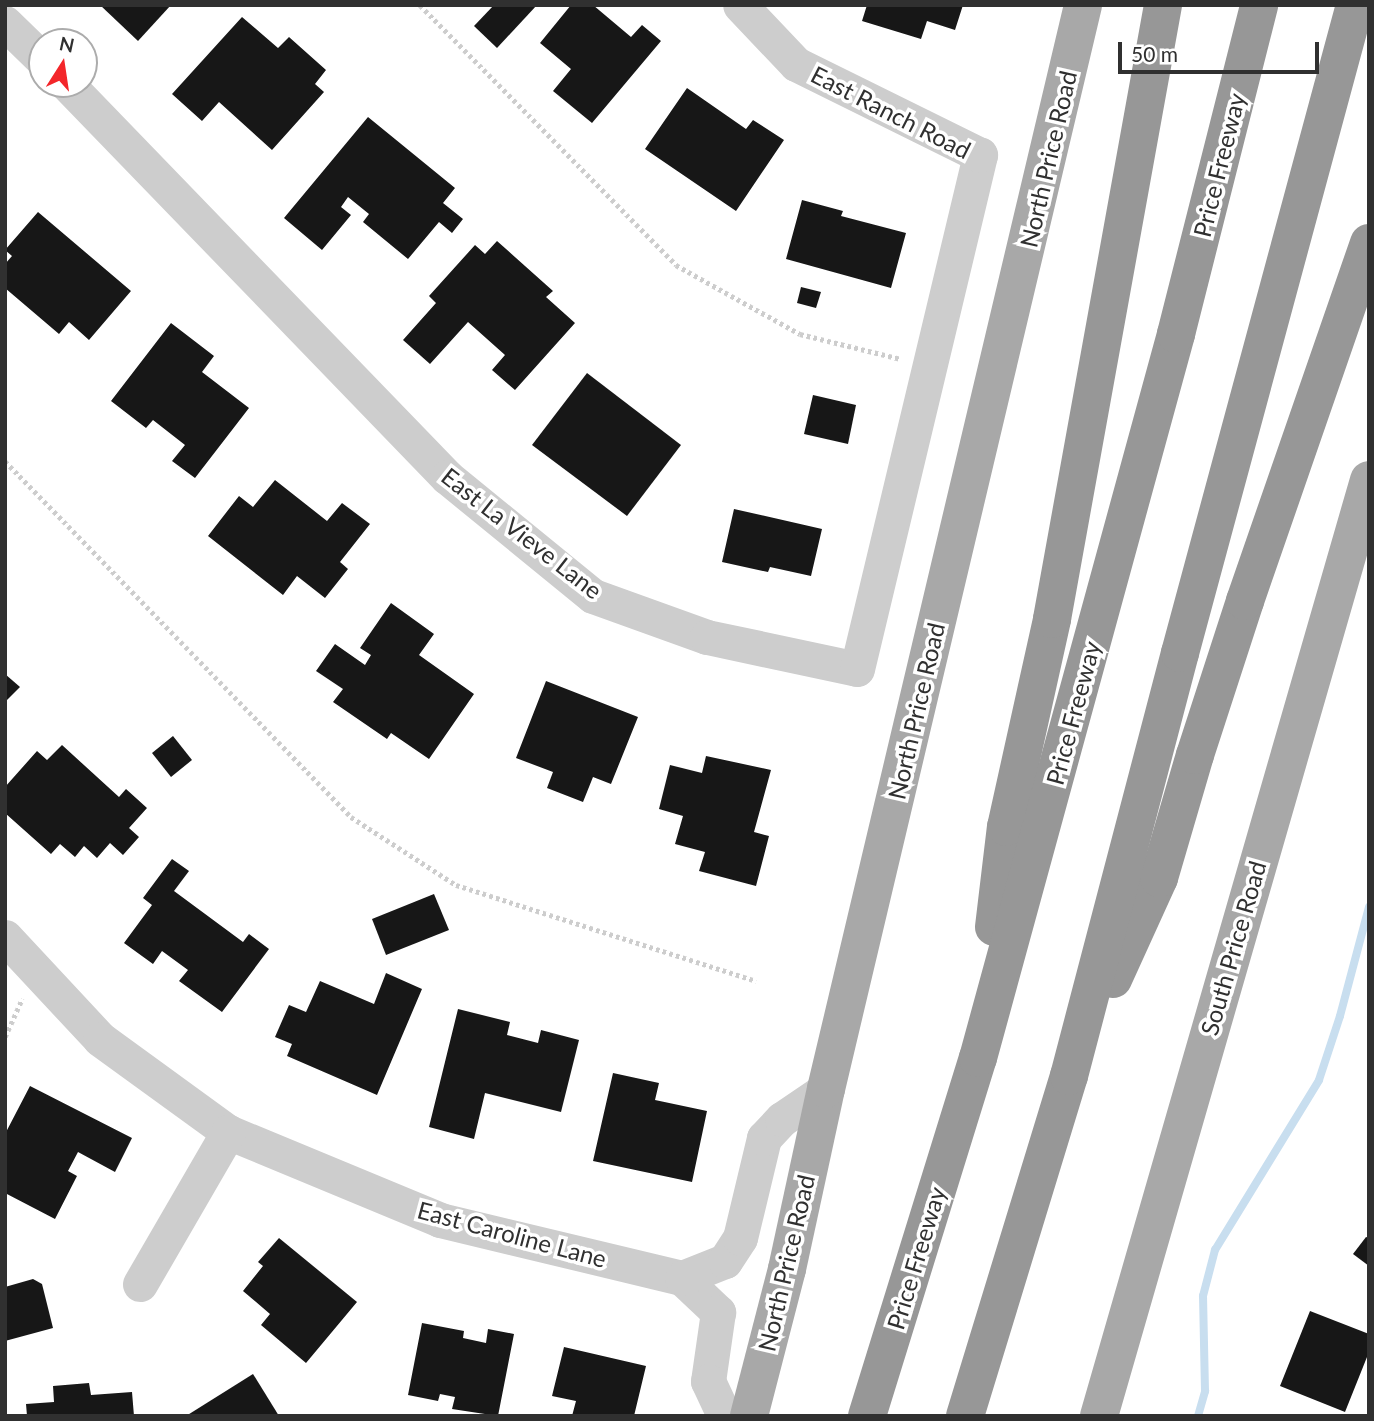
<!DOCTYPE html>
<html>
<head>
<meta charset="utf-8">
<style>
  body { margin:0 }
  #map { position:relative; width:1374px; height:1421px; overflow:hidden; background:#fff; font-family:Lato,sans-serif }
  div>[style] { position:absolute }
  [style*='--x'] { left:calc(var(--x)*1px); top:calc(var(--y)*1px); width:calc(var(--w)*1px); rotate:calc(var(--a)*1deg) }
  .stream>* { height:8px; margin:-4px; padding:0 4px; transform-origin:4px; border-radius:4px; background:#c8deef }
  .building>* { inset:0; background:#171717 }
  .path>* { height:4.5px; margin-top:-2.25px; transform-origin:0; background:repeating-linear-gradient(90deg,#cdcdcd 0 3.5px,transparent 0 7px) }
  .minor>* { height:35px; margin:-17.5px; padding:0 17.5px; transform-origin:17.5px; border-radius:17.5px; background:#cdcdcd }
  .major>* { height:38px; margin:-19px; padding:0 19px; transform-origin:19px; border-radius:19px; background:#a8a8a8 }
  .highway>* { height:38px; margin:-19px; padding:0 19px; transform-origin:19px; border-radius:19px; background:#979797 }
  span { translate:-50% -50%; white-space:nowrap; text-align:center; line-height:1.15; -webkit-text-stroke:7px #fff; paint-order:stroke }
  .street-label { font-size:24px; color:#303030 }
  .frame { position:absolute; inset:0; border:7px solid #303030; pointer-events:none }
  .north { position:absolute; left:28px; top:28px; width:70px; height:70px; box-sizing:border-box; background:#fff; border:2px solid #acacac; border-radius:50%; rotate:12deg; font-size:19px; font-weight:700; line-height:28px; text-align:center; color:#303030 }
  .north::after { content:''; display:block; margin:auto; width:24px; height:32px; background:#f3262a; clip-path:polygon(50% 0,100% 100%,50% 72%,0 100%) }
  .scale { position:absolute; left:1118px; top:42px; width:201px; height:32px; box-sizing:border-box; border:4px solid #303030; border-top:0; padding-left:9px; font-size:21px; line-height:24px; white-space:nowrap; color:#303030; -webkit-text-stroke:5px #fff; paint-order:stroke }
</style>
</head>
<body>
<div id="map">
  <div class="stream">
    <div style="--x:1198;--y:1416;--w:26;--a:-74"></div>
    <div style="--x:1205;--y:1391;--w:95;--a:-91.2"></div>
    <div style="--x:1203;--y:1296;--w:48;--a:-75.4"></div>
    <div style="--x:1215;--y:1250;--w:199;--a:-58.5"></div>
    <div style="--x:1319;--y:1080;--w:67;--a:-71.8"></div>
    <div style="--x:1340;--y:1016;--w:113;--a:-75.1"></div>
  </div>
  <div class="building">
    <div style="clip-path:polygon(100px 5px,171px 5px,138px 41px)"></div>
    <div style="clip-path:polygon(494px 5px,537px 5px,497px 48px,474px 26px)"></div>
    <div style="clip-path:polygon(571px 5px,593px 5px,631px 37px,642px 25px,661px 41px,592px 123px,553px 91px,571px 69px,540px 43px)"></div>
    <div style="clip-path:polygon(867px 5px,963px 5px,955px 30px,927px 21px,921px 39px,862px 21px)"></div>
    <div style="clip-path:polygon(242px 17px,278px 48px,289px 37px,326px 70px,315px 84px,324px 92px,272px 150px,219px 102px,202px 121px,172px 94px)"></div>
    <div style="clip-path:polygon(687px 88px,746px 129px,753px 120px,784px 140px,736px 211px,645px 149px)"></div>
    <div style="clip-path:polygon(368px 117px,455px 188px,443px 203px,463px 219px,452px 233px,439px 222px,408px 259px,363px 222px,369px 214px,348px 197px,341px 207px,351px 215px,322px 250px,284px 218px)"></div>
    <div style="clip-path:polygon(802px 200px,843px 211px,841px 216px,906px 233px,891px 288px,786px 259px)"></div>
    <div style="clip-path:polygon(38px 212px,131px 291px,89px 340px,69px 322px,59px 334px,5px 288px,5px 264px,12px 256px,5px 250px)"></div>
    <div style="clip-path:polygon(497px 241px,553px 291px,546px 297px,575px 323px,515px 390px,492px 370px,505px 355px,468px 322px,430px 364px,403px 340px,436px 303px,429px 296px,475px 245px,485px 254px)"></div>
    <div style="clip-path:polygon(801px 287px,821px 292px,816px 308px,797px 303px)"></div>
    <div style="clip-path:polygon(171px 323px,214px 356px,202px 372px,249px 408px,195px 478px,172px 461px,185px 445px,153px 420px,146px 428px,111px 401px)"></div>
    <div style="clip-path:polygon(587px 373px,681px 445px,627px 516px,532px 445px)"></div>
    <div style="clip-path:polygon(813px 395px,856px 405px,848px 444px,804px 434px)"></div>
    <div style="clip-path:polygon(275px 480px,327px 521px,342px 503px,370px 524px,340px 562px,348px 569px,325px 598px,297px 576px,283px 595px,208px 536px,239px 496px,253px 507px)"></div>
    <div style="clip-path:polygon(734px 509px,822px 529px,811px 576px,770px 567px,768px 572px,722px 562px)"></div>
    <div style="clip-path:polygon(391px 603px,434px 634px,419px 655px,474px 694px,429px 759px,391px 733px,387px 739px,333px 702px,343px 689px,316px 671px,335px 644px,365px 665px,371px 655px,360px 648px)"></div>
    <div style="clip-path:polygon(5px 674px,20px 687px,5px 702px)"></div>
    <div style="clip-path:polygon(546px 681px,638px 717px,611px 784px,593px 777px,583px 802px,547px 788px,553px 772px,516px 758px)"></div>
    <div style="clip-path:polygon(173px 736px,192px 760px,171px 777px,152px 753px)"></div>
    <div style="clip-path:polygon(62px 745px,119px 797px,126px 789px,147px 808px,129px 828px,139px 837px,123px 855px,110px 843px,97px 858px,84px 846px,75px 857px,60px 844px,51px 854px,5px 813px,5px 787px,37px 751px,47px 760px)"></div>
    <div style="clip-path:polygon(706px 756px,771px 770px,754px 832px,769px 836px,756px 886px,699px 871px,705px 852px,675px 844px,683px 816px,659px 809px,670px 765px,702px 773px)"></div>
    <div style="clip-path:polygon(172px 859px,189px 871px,174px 891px,243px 942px,249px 934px,269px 949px,222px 1012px,179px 981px,188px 970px,162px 951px,153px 964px,124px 943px,152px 905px,143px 898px)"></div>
    <div style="clip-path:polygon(434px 894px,449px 930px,386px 955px,372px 919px)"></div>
    <div style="clip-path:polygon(386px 973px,422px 989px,377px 1095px,287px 1056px,292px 1044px,275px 1037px,289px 1005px,306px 1012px,320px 981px,374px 1004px)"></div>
    <div style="clip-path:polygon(458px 1009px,510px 1022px,507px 1035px,538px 1043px,541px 1030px,579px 1040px,561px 1112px,485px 1093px,474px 1139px,429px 1127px)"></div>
    <div style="clip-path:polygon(613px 1073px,659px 1083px,655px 1100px,707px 1111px,692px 1182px,593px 1161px)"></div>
    <div style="clip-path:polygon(30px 1086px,132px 1138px,115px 1172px,78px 1152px,68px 1171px,77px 1176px,55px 1219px,5px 1193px,5px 1134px)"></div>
    <div style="clip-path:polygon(1366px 1237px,1369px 1238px,1369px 1266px,1353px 1254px)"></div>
    <div style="clip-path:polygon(279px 1238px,357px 1302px,306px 1363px,261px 1325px,270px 1314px,243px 1291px,263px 1266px,258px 1262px)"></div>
    <div style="clip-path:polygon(33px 1279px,42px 1284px,53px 1328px,5px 1341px,5px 1287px)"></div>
    <div style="clip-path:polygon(1310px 1311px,1369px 1334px,1369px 1352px,1345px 1412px,1280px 1386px)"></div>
    <div style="clip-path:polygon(422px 1323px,464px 1331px,463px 1338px,486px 1343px,488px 1329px,514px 1334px,498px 1416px,452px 1409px,455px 1397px,440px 1394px,438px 1401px,408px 1395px)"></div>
    <div style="clip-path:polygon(564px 1347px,646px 1366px,634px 1416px,572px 1416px,576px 1401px,552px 1396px)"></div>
    <div style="clip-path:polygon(253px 1374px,279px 1416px,186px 1416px)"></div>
    <div style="clip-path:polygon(89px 1383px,91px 1395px,132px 1392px,134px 1416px,27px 1416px,26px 1404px,54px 1402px,53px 1386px)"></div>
  </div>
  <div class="path">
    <div style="--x:420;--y:5;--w:365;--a:45.4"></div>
    <div style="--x:676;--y:265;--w:142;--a:29.1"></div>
    <div style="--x:800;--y:334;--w:104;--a:13.9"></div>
    <div style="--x:5;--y:461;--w:496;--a:45.8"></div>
    <div style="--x:351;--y:817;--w:125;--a:32.9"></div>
    <div style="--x:456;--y:885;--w:315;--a:17.7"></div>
    <div style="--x:5;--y:1037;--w:42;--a:-65.9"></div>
  </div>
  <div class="minor">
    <div style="--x:5;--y:23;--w:52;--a:44.2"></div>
    <div style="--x:67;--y:84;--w:547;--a:45.96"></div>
    <div style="--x:447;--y:477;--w:188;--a:39.2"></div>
    <div style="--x:593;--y:596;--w:121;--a:19.8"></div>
    <div style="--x:707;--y:637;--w:153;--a:12"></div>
    <div style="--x:857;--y:669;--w:529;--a:-76.54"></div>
    <div style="--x:980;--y:155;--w:205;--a:-153.7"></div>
    <div style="--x:796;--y:64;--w:81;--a:-133.5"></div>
    <div style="--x:5;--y:937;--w:139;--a:47"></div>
    <div style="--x:100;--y:1039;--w:158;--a:36"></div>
    <div style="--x:228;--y:1132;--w:230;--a:22.5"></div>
    <div style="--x:440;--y:1220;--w:249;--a:13.5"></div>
    <div style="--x:682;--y:1278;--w:50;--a:43.4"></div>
    <div style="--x:718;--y:1312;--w:70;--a:98.2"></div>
    <div style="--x:708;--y:1381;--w:38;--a:65"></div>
    <div style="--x:682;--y:1278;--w:46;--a:-21.6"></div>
    <div style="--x:725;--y:1261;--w:27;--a:-57"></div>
    <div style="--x:740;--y:1238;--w:103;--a:-76.5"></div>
    <div style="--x:764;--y:1138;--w:26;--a:-47"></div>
    <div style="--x:782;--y:1119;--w:53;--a:-34.3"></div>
    <div style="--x:140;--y:1284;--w:176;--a:-59.9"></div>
  </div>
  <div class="major">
    <div style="--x:749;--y:1416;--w:152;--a:-75.5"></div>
    <div style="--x:787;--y:1269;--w:184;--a:-77.8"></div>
    <div style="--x:826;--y:1089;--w:1114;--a:-76.66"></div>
    <div style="--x:1099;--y:1416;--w:974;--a:-73.91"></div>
  </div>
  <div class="highway">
    <div style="--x:994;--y:927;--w:101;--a:-83.2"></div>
    <div style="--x:1006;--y:827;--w:213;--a:-77.5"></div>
    <div style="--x:1052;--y:619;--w:624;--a:-79.75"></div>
    <div style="--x:1113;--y:979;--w:111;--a:-65.5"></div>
    <div style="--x:1159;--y:878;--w:128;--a:-73.7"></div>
    <div style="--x:1195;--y:755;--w:162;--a:-72"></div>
    <div style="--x:1245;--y:601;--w:379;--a:-70.9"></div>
    <div style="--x:867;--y:1416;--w:375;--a:-72.8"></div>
    <div style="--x:978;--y:1058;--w:751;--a:-74.7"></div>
    <div style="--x:1176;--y:334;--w:339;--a:-75.8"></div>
    <div style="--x:965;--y:1416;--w:356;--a:-73"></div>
    <div style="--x:1069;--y:1076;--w:437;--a:-75.3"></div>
    <div style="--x:1180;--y:653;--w:671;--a:-74.89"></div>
  </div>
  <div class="street-label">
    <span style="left:891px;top:112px;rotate:27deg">East Ranch Road</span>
    <span style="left:1048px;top:159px;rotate:-77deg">North Price Road</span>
    <span style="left:1219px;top:165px;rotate:-76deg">Price Freeway</span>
    <span style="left:522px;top:533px;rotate:38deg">East La Vieve Lane</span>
    <span style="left:916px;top:711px;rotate:-77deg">North Price Road</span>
    <span style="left:1073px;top:713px;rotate:-75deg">Price Freeway</span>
    <span style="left:1233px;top:948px;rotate:-74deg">South Price Road</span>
    <span style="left:512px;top:1234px;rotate:15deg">East Caroline Lane</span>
    <span style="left:916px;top:1258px;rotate:-73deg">Price Freeway</span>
    <span style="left:786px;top:1263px;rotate:-77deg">North Price Road</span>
  </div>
  <div class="frame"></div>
  <div class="north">N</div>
  <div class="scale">50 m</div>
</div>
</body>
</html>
